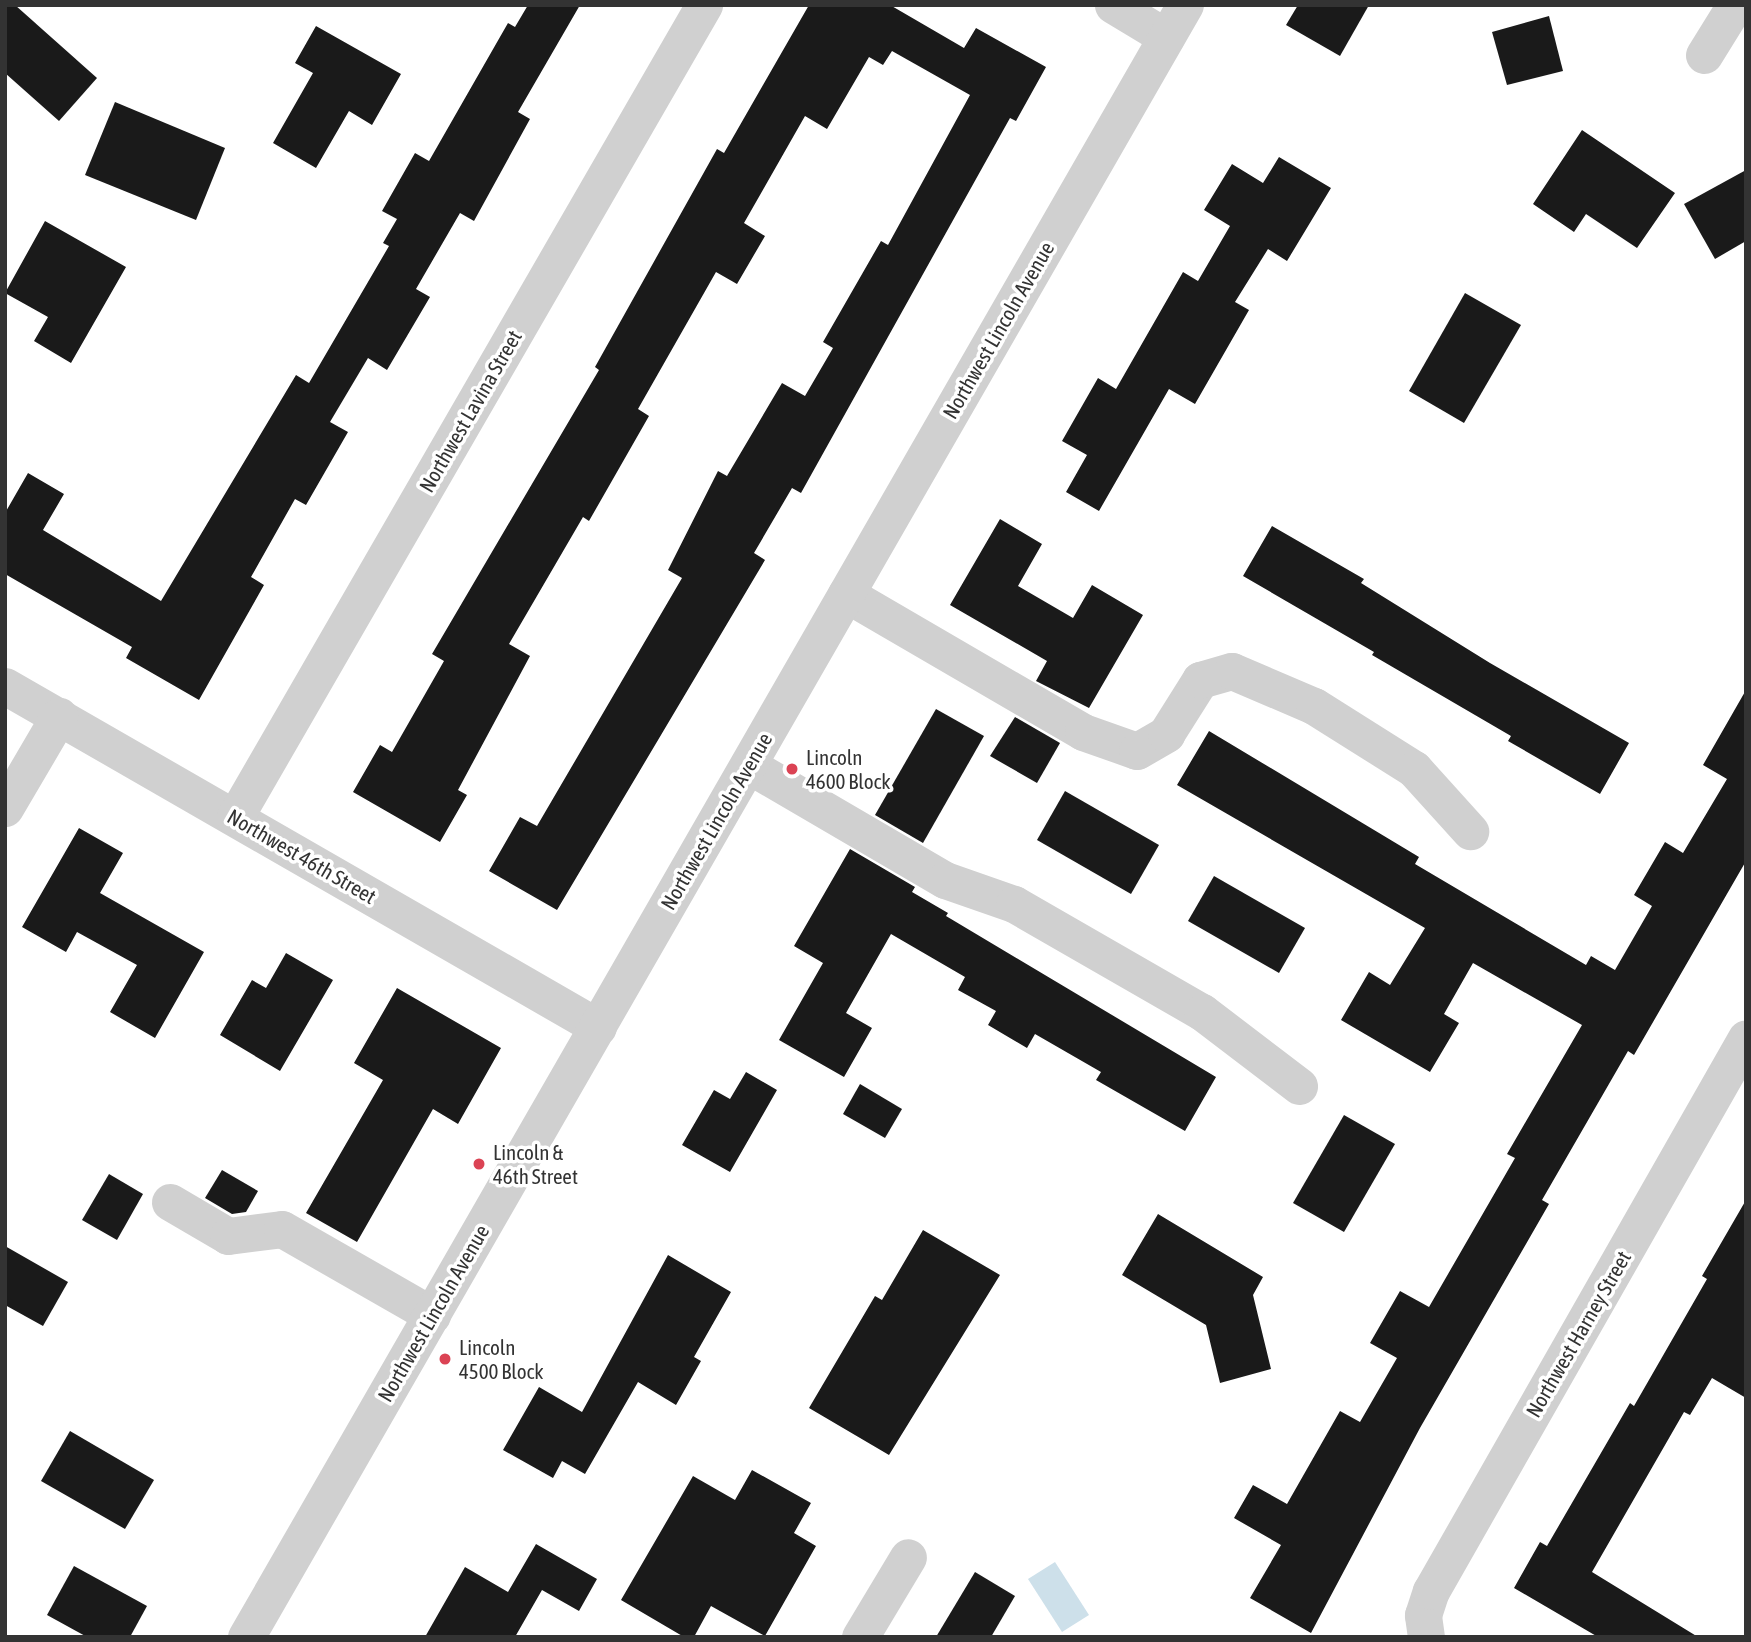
<!DOCTYPE html>
<html>
<head>
<meta charset="utf-8">
<style>
  body { margin:0 }
  #map { position:relative; width:1751px; height:1642px; overflow:hidden; background:#fff; font-family:"Asap Condensed",sans-serif }
  div>[style] { position:absolute }
  [style*='--x'] { left:calc(var(--x)*1px); top:calc(var(--y)*1px); width:calc(var(--w)*1px); rotate:calc(var(--a)*1deg) }
  .water>* { inset:0; background:#cde0ea }
  .building>* { inset:0; background:#1a1a1a }
  .minor>* { height:37px; margin:-18.5px; padding:0 18.5px; transform-origin:18.5px; border-radius:18.5px; background:#d0d0d0 }
  .dots>* { width:19px; height:19px; translate:-50% -50%; box-sizing:border-box; border:4px solid #fff; border-radius:50% }
  span { translate:-50% -50%; white-space:nowrap; text-align:center; line-height:1.15; -webkit-text-stroke:7px #fff; paint-order:stroke }
  .street-label { font-size:21px; color:#333 }
  .poi-label { font-size:21px; color:#333 }
  .left { translate:0 -50%; text-align:left }
  .frame { position:absolute; inset:0; border:7px solid #333; pointer-events:none }
</style>
</head>
<body>
<div id="map">
  <div class="water">
    <div style="clip-path:polygon(1055px 1562px,1089px 1615px,1062px 1632px,1028px 1579px)"></div>
  </div>
  <div class="building">
    <div style="clip-path:polygon(5px 5px,15px 5px,97px 78px,59px 121px,5px 73px)"></div>
    <div style="clip-path:polygon(528px 5px,580px 5px,518px 112px,530px 119px,474px 221px,460px 213px,416px 289px,430px 297px,387px 370px,368px 358px,330px 422px,348px 432px,306px 505px,295px 499px,251px 577px,264px 585px,199px 700px,126px 658px,132px 647px,5px 574px,5px 513px,28px 473px,64px 494px,43px 530px,161px 601px,296px 375px,309px 383px,389px 246px,383px 243px,397px 219px,382px 211px,415px 153px,429px 161px,508px 23px,515px 27px)"></div>
    <div style="clip-path:polygon(809px 5px,890px 5px,964px 48px,976px 28px,1046px 67px,1016px 121px,1010px 118px,801px 493px,792px 488px,754px 553px,765px 560px,557px 910px,489px 871px,520px 817px,537px 826px,682px 578px,668px 570px,718px 471px,727px 476px,782px 383px,805px 396px,833px 348px,823px 342px,881px 241px,888px 245px,970px 95px,892px 51px,883px 65px,869px 57px,827px 129px,805px 116px,744px 223px,765px 236px,737px 284px,716px 272px,638px 409px,649px 416px,589px 521px,583px 517px,509px 644px,530px 656px,458px 790px,467px 795px,440px 842px,353px 792px,380px 745px,392px 752px,444px 661px,432px 654px,599px 370px,595px 367px,717px 149px,724px 153px)"></div>
    <div style="clip-path:polygon(1298px 5px,1369px 5px,1340px 56px,1286px 25px)"></div>
    <div style="clip-path:polygon(1549px 16px,1563px 71px,1507px 85px,1492px 32px)"></div>
    <div style="clip-path:polygon(316px 26px,401px 74px,372px 125px,349px 111px,316px 168px,273px 143px,313px 73px,295px 63px)"></div>
    <div style="clip-path:polygon(115px 102px,225px 148px,196px 220px,85px 175px)"></div>
    <div style="clip-path:polygon(1582px 130px,1675px 193px,1637px 248px,1586px 214px,1574px 232px,1533px 204px)"></div>
    <div style="clip-path:polygon(1279px 157px,1331px 188px,1287px 261px,1268px 249px,1235px 302px,1249px 310px,1195px 404px,1169px 389px,1099px 511px,1066px 492px,1087px 455px,1062px 441px,1098px 378px,1116px 389px,1183px 272px,1198px 281px,1230px 226px,1204px 210px,1232px 164px,1263px 183px)"></div>
    <div style="clip-path:polygon(1746px 170px,1746px 241px,1715px 259px,1684px 204px)"></div>
    <div style="clip-path:polygon(45px 221px,126px 267px,71px 363px,34px 341px,48px 317px,5px 293px)"></div>
    <div style="clip-path:polygon(1465px 293px,1521px 325px,1464px 423px,1409px 391px)"></div>
    <div style="clip-path:polygon(1000px 519px,1042px 544px,1018px 586px,1073px 618px,1092px 585px,1143px 615px,1089px 708px,1036px 681px,1047px 661px,950px 605px)"></div>
    <div style="clip-path:polygon(1272px 526px,1364px 579px,1361px 583px,1490px 663px,1629px 743px,1600px 794px,1508px 741px,1511px 736px,1372px 655px,1374px 652px,1243px 576px)"></div>
    <div style="clip-path:polygon(1746px 690px,1746px 861px,1634px 1055px,1628px 1051px,1542px 1200px,1549px 1204px,1420px 1428px,1311px 1633px,1250px 1598px,1281px 1545px,1234px 1518px,1253px 1485px,1287px 1504px,1340px 1411px,1360px 1422px,1397px 1358px,1370px 1343px,1400px 1291px,1429px 1307px,1515px 1158px,1507px 1154px,1582px 1025px,1473px 963px,1444px 1014px,1459px 1023px,1430px 1072px,1341px 1020px,1369px 972px,1390px 985px,1425px 928px,1177px 785px,1209px 731px,1419px 857px,1415px 864px,1586px 965px,1591px 956px,1615px 970px,1652px 906px,1634px 895px,1665px 842px,1683px 853px,1727px 779px,1703px 765px)"></div>
    <div style="clip-path:polygon(936px 709px,984px 736px,923px 843px,875px 815px)"></div>
    <div style="clip-path:polygon(1015px 717px,1060px 743px,1037px 783px,990px 756px)"></div>
    <div style="clip-path:polygon(1065px 791px,1159px 845px,1131px 894px,1037px 840px)"></div>
    <div style="clip-path:polygon(79px 828px,123px 853px,100px 893px,204px 952px,155px 1038px,110px 1012px,137px 965px,77px 932px,66px 952px,22px 927px)"></div>
    <div style="clip-path:polygon(850px 849px,915px 887px,912px 892px,948px 913px,946px 916px,1216px 1077px,1185px 1131px,1096px 1080px,1101px 1072px,1035px 1034px,1027px 1048px,988px 1025px,996px 1011px,958px 990px,965px 977px,891px 934px,846px 1013px,872px 1028px,844px 1077px,779px 1040px,823px 963px,794px 946px)"></div>
    <div style="clip-path:polygon(1214px 876px,1305px 928px,1279px 973px,1188px 921px)"></div>
    <div style="clip-path:polygon(286px 953px,333px 980px,280px 1071px,220px 1035px,252px 980px,266px 988px)"></div>
    <div style="clip-path:polygon(397px 988px,501px 1048px,458px 1124px,433px 1109px,357px 1242px,306px 1213px,383px 1080px,354px 1063px)"></div>
    <div style="clip-path:polygon(746px 1072px,777px 1090px,730px 1172px,682px 1145px,714px 1090px,730px 1099px)"></div>
    <div style="clip-path:polygon(860px 1084px,902px 1109px,885px 1138px,843px 1114px)"></div>
    <div style="clip-path:polygon(1344px 1115px,1395px 1144px,1344px 1232px,1293px 1203px)"></div>
    <div style="clip-path:polygon(222px 1170px,258px 1191px,246px 1212px,232px 1214px,205px 1198px)"></div>
    <div style="clip-path:polygon(109px 1174px,143px 1194px,117px 1240px,82px 1220px)"></div>
    <div style="clip-path:polygon(1746px 1200px,1746px 1398px,1712px 1378px,1690px 1415px,1684px 1412px,1592px 1572px,1698px 1637px,1598px 1637px,1514px 1588px,1540px 1542px,1547px 1546px,1630px 1403px,1634px 1406px,1707px 1279px,1702px 1276px)"></div>
    <div style="clip-path:polygon(1158px 1214px,1263px 1277px,1253px 1295px,1271px 1369px,1220px 1383px,1206px 1325px,1122px 1275px)"></div>
    <div style="clip-path:polygon(923px 1230px,1000px 1275px,889px 1455px,809px 1408px,875px 1296px,882px 1300px)"></div>
    <div style="clip-path:polygon(5px 1246px,68px 1282px,43px 1326px,5px 1305px)"></div>
    <div style="clip-path:polygon(668px 1255px,731px 1292px,694px 1357px,701px 1361px,676px 1405px,638px 1382px,585px 1474px,562px 1461px,553px 1478px,503px 1450px,539px 1387px,582px 1412px)"></div>
    <div style="clip-path:polygon(70px 1431px,154px 1480px,125px 1529px,41px 1481px)"></div>
    <div style="clip-path:polygon(752px 1470px,811px 1503px,794px 1533px,816px 1546px,765px 1636px,711px 1606px,694px 1637px,684px 1637px,621px 1600px,693px 1476px,735px 1500px)"></div>
    <div style="clip-path:polygon(536px 1544px,597px 1579px,579px 1611px,542px 1590px,515px 1637px,425px 1637px,465px 1567px,508px 1592px)"></div>
    <div style="clip-path:polygon(74px 1566px,147px 1606px,130px 1637px,87px 1637px,47px 1615px)"></div>
    <div style="clip-path:polygon(975px 1572px,1015px 1596px,991px 1637px,936px 1637px)"></div>
  </div>
  <div class="minor">
    <div style="--x:1113;--y:5;--w:62;--a:31.1"></div>
    <div style="--x:1704;--y:55;--w:59;--a:-58.2"></div>
    <div style="--x:846;--y:594;--w:274;--a:30.2"></div>
    <div style="--x:1083;--y:732;--w:57;--a:19.4"></div>
    <div style="--x:1137;--y:751;--w:34;--a:-30"></div>
    <div style="--x:1166;--y:734;--w:64;--a:-57.8"></div>
    <div style="--x:1200;--y:680;--w:33;--a:-16"></div>
    <div style="--x:1232;--y:671;--w:89;--a:23.1"></div>
    <div style="--x:1314;--y:706;--w:118;--a:32.2"></div>
    <div style="--x:1414;--y:769;--w:84;--a:47.9"></div>
    <div style="--x:5;--y:686;--w:684;--a:29.9"></div>
    <div style="--x:748;--y:765;--w:228;--a:30.3"></div>
    <div style="--x:945;--y:880;--w:73;--a:19.2"></div>
    <div style="--x:1014;--y:904;--w:217;--a:29.9"></div>
    <div style="--x:1202;--y:1012;--w:122;--a:37.3"></div>
    <div style="--x:5;--y:808;--w:107;--a:-59.6"></div>
    <div style="--x:235;--y:817;--w:938;--a:-59.99"></div>
    <div style="--x:170;--y:1202;--w:67;--a:30.4"></div>
    <div style="--x:228;--y:1236;--w:54;--a:-7.4"></div>
    <div style="--x:282;--y:1229;--w:173;--a:29.8"></div>
    <div style="--x:246;--y:1637;--w:1883;--a:-60.09"></div>
    <div style="--x:860;--y:1637;--w:93;--a:-59"></div>
    <div style="--x:1426;--y:1637;--w:22;--a:-98"></div>
    <div style="--x:1423;--y:1615;--w:25;--a:-72"></div>
    <div style="--x:1431;--y:1591;--w:636;--a:-60.33"></div>
  </div>
  <div class="dots">
    <div style="left:792px;top:769px;background:#db4354"></div>
    <div style="left:479px;top:1164px;background:#db4354"></div>
    <div style="left:445px;top:1359px;background:#db4354"></div>
  </div>
  <div class="street-label">
    <span style="left:998px;top:330px;rotate:-60deg">Northwest Lincoln Avenue</span>
    <span style="left:470px;top:411px;rotate:-60deg">Northwest Lavina Street</span>
    <span style="left:716px;top:821px;rotate:-60deg">Northwest Lincoln Avenue</span>
    <span style="left:302px;top:856px;rotate:30deg">Northwest 46th Street</span>
    <span style="left:433px;top:1313px;rotate:-60deg">Northwest Lincoln Avenue</span>
    <span style="left:1578px;top:1334px;rotate:-60deg">Northwest Harney Street</span>
  </div>
  <div class="poi-label">
    <span class="left" style="left:806px;top:769px">Lincoln<br>4600 Block</span>
    <span class="left" style="left:493px;top:1164px">Lincoln &amp;<br>46th Street</span>
    <span class="left" style="left:459px;top:1359px">Lincoln<br>4500 Block</span>
  </div>
  <div class="frame"></div>
</div>
</body>
</html>
